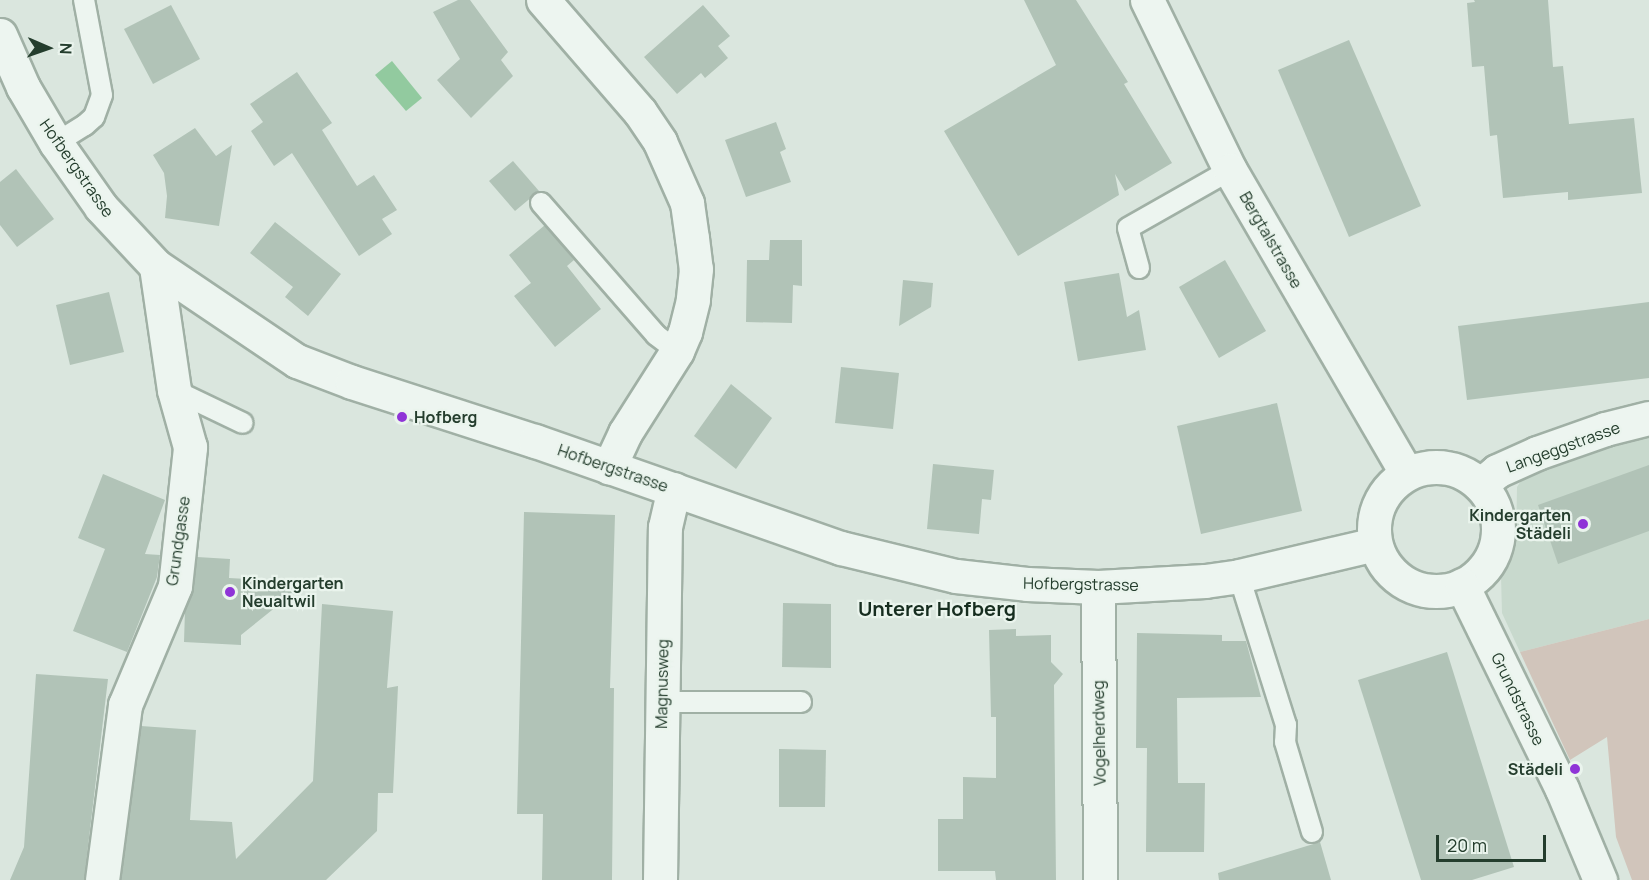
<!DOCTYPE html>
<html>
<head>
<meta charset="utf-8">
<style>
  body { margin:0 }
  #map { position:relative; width:1649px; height:880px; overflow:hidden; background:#dae6de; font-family:Manrope,sans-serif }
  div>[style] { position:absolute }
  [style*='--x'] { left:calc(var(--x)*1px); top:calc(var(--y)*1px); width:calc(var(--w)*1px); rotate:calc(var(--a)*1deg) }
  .built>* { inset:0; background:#c8d9cd }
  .green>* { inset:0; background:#d1c5bb }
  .water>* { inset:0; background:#92ca9f }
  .building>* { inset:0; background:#b1c3b7 }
  .roads { filter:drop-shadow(2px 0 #a0b0a5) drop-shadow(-2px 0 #a0b0a5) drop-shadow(0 2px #a0b0a5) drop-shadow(0 -2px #a0b0a5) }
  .service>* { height:20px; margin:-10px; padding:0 10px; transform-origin:10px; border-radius:10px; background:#edf5f0 }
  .minor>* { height:33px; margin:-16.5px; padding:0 16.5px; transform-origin:16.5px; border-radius:16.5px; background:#edf5f0 }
  .minor>.ring { margin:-16.5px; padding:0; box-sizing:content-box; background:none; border:33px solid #edf5f0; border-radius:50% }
  .dots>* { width:16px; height:16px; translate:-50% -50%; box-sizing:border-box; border:3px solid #eaf4ed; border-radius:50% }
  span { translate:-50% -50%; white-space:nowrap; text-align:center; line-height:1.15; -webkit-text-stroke:4.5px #eaf4ed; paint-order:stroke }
  .street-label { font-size:16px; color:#243d2d }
  .poi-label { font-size:16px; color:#243d2d; font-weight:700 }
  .left { translate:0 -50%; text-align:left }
  .right { translate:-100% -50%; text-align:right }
  .quarter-label { font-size:20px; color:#162d1f; font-weight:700 }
  .north { position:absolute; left:18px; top:18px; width:60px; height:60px; -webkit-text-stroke:4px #eaf4ed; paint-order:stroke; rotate:92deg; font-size:16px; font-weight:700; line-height:24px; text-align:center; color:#243d2d }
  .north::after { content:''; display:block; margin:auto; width:21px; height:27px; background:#243d2d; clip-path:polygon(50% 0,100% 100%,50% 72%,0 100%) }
  .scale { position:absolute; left:1436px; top:835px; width:110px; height:27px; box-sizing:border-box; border:3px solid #243d2d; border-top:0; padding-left:8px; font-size:18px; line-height:21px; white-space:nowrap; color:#243d2d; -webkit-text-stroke:4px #eaf4ed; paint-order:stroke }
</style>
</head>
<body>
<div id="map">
  <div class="built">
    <div style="clip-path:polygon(1649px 428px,1649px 619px,1520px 652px,1502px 613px,1501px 576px,1516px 543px,1517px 487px,1526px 473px)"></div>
  </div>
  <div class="green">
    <div style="clip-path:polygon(1649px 619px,1649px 880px,1632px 880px,1616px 837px,1607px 737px,1570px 760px,1520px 652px)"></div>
  </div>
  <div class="water">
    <div style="clip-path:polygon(392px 61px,422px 98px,406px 111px,375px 75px)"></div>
  </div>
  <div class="building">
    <div style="clip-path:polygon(458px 0,470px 0,508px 52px,501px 60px,513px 76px,471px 118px,437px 80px,460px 59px,433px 12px)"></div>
    <div style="clip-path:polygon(1024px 0,1076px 0,1128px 82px,1124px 84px,1172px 163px,1125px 191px,1115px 174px,1119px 195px,1018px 256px,944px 131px,1056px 65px)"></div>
    <div style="clip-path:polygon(1474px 0,1548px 0,1553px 67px,1563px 66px,1569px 124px,1634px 118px,1642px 193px,1568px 200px,1568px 192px,1503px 198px,1497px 135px,1490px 136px,1484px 66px,1472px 67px,1467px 3px,1475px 2px)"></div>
    <div style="clip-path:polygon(171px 5px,200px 59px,153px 84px,124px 29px)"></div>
    <div style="clip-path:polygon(703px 5px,730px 36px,718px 46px,728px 58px,705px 78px,701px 73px,677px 94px,644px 57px)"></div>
    <div style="clip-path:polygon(1349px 40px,1421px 206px,1349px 237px,1278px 70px)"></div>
    <div style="clip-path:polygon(297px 72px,332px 123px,322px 130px,357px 186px,374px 175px,397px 210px,382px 219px,392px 234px,359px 256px,292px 153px,274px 166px,251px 131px,263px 122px,250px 104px)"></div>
    <div style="clip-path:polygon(776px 122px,786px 149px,780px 152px,791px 182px,746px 197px,725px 140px)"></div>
    <div style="clip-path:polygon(195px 128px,216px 156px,232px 145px,219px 226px,165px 218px,167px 196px,164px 173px,153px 155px)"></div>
    <div style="clip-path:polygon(513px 161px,539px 191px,515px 211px,489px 181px)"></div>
    <div style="clip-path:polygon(16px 169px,54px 219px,17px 247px,0 225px,0 182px)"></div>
    <div style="clip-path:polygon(275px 222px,341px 274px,308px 316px,285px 297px,293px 287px,250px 253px)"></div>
    <div style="clip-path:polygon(545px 225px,574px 260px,567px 266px,601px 309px,555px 347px,514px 296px,531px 283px,509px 255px)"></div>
    <div style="clip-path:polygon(770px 240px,802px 240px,802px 286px,793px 285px,792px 323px,746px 322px,747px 260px,769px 260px)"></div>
    <div style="clip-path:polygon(1225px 260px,1266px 331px,1219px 358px,1179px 287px)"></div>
    <div style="clip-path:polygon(1119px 273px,1127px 317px,1139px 310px,1146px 350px,1078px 361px,1064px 282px)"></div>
    <div style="clip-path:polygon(903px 280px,933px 283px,931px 307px,899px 326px)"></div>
    <div style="clip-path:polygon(109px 292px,124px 352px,70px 365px,56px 305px)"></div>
    <div style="clip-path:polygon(1649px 302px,1649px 378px,1467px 400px,1458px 326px)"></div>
    <div style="clip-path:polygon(841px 367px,899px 373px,893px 429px,835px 423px)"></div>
    <div style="clip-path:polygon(731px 384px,772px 418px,736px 469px,694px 436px)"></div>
    <div style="clip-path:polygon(1277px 403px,1302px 511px,1201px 534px,1177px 426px)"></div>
    <div style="clip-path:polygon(933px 464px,994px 470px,991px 500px,982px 499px,979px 534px,927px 529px)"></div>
    <div style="clip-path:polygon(1649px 465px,1649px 531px,1558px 564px,1538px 505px)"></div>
    <div style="clip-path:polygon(103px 474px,165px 500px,145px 554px,160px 555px,157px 577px,127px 652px,73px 631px,105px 549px,78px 538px)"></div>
    <div style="clip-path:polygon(524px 512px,615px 515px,610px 688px,614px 688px,612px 880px,542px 880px,543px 814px,517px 814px)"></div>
    <div style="clip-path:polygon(197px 557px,230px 559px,229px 578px,307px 582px,241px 635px,241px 645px,184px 642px,185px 610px,194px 588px)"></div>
    <div style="clip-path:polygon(783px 603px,831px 604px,831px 668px,782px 667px)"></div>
    <div style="clip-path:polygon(322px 604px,393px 611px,387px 688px,398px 686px,393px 793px,378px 793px,377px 831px,326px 880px,121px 880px,141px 726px,196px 730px,190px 820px,232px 822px,236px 859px,313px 781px)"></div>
    <div style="clip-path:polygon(1016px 629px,1016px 636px,1051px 635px,1051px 662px,1063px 674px,1054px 685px,1056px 880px,996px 880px,995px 871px,938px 871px,938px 819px,963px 819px,963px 777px,996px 778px,996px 717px,991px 717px,989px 630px)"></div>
    <div style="clip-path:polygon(1137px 633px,1222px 635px,1222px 641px,1246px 641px,1261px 697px,1177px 698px,1178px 783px,1205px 783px,1204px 852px,1146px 852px,1147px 748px,1136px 748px)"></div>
    <div style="clip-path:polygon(1447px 652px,1514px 867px,1472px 880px,1421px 880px,1358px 680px)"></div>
    <div style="clip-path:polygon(36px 674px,108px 679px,84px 880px,10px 880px,24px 847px)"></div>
    <div style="clip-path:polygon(779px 749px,826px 750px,825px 807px,779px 807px)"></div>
    <div style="clip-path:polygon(1320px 842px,1331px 880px,1219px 880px,1218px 873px)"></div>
  </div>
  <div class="roads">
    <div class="service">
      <div style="--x:56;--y:143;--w:34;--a:-32"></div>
      <div style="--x:85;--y:125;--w:12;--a:-42"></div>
      <div style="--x:94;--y:117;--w:23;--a:-70"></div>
      <div style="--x:102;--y:95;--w:97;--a:-100.7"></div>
      <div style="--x:541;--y:203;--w:175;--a:48.9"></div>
      <div style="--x:656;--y:335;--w:26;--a:37"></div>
      <div style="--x:1139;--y:268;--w:41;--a:-105.4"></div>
      <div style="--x:1128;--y:228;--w:117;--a:-29.6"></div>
      <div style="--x:174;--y:390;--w:76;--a:25.6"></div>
      <div style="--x:1239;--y:576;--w:156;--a:72.5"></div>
      <div style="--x:1286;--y:725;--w:17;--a:93"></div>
      <div style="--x:1285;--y:742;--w:94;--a:73.3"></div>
      <div style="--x:662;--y:702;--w:139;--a:0"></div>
    </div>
    <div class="minor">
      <div style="--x:543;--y:0;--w:148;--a:49.1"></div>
      <div style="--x:640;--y:112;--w:36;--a:56"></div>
      <div style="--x:660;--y:142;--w:67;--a:66.1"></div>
      <div style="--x:687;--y:203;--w:35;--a:82"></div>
      <div style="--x:692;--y:238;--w:31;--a:83"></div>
      <div style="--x:696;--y:269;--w:31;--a:96"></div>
      <div style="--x:693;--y:300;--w:33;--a:104"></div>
      <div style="--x:685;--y:332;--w:21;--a:113"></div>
      <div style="--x:677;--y:351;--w:97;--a:122.4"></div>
      <div style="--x:625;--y:433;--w:38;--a:115"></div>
      <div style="--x:1147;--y:0;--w:189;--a:64"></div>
      <div style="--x:1230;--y:170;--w:350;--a:59.8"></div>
      <div style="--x:0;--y:35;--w:57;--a:66.1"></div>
      <div style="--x:23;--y:87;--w:65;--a:59.5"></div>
      <div style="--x:56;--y:143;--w:78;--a:54.9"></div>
      <div style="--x:101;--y:207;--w:81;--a:47"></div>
      <div style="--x:156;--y:266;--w:170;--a:34"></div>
      <div style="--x:297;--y:361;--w:59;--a:20.9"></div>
      <div style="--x:352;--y:382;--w:192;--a:17.9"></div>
      <div style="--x:535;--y:441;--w:324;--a:19.3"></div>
      <div style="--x:841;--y:548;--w:118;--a:13.7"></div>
      <div style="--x:956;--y:576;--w:71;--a:6.4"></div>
      <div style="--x:1027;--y:584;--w:71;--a:2.4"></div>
      <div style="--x:1098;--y:587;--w:107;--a:-3.2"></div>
      <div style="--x:1205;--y:581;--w:34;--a:-8"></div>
      <div style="--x:1239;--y:576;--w:140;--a:-13.2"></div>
      <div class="ring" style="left:1374px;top:467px;width:91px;height:91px"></div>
      <div style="--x:1480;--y:485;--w:22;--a:-39"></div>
      <div style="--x:1497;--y:471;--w:44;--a:-24.2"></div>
      <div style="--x:1537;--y:453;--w:72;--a:-19.4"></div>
      <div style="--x:1605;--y:429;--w:45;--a:-14"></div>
      <div style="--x:1462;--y:585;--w:227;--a:63.9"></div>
      <div style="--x:1562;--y:789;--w:99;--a:67.3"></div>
      <div style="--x:1098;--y:587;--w:293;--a:89.6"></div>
      <div style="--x:102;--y:880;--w:177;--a:-82.5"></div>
      <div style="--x:125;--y:705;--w:129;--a:-67.2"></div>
      <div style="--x:175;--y:586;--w:140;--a:-83.8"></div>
      <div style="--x:190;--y:447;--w:59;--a:-105.7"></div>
      <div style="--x:174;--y:390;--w:125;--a:-98.3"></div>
      <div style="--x:660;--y:880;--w:353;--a:-89.2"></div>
      <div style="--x:665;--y:527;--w:39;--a:-77"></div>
    </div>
  </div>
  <div class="dots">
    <div style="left:402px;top:417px;background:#8f34d7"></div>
    <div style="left:1583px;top:524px;background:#8f34d7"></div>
    <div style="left:230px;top:592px;background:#8f34d7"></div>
    <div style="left:1575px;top:769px;background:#8f34d7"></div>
  </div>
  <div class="street-label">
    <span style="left:77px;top:168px;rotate:55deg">Hofbergstrasse</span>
    <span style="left:1271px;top:240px;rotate:60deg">Bergtalstrasse</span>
    <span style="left:1563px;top:447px;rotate:-20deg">Langeggstrasse</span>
    <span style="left:613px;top:468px;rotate:19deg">Hofbergstrasse</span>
    <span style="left:178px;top:541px;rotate:-82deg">Grundgasse</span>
    <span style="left:1081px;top:584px;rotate:1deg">Hofbergstrasse</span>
    <span style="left:662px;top:684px;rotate:-89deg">Magnusweg</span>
    <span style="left:1518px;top:699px;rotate:64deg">Grundstrasse</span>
    <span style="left:1099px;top:733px;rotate:-91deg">Vogelherdweg</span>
  </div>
  <div class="poi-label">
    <span class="left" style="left:414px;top:417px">Hofberg</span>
    <span class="right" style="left:1571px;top:524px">Kindergarten<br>Städeli</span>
    <span class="left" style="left:242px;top:592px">Kindergarten<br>Neualtwil</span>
    <span class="right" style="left:1563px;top:769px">Städeli</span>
  </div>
  <div class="quarter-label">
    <span style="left:937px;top:608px">Unterer Hofberg</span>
  </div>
  <div class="north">N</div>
  <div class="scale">20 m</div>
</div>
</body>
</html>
